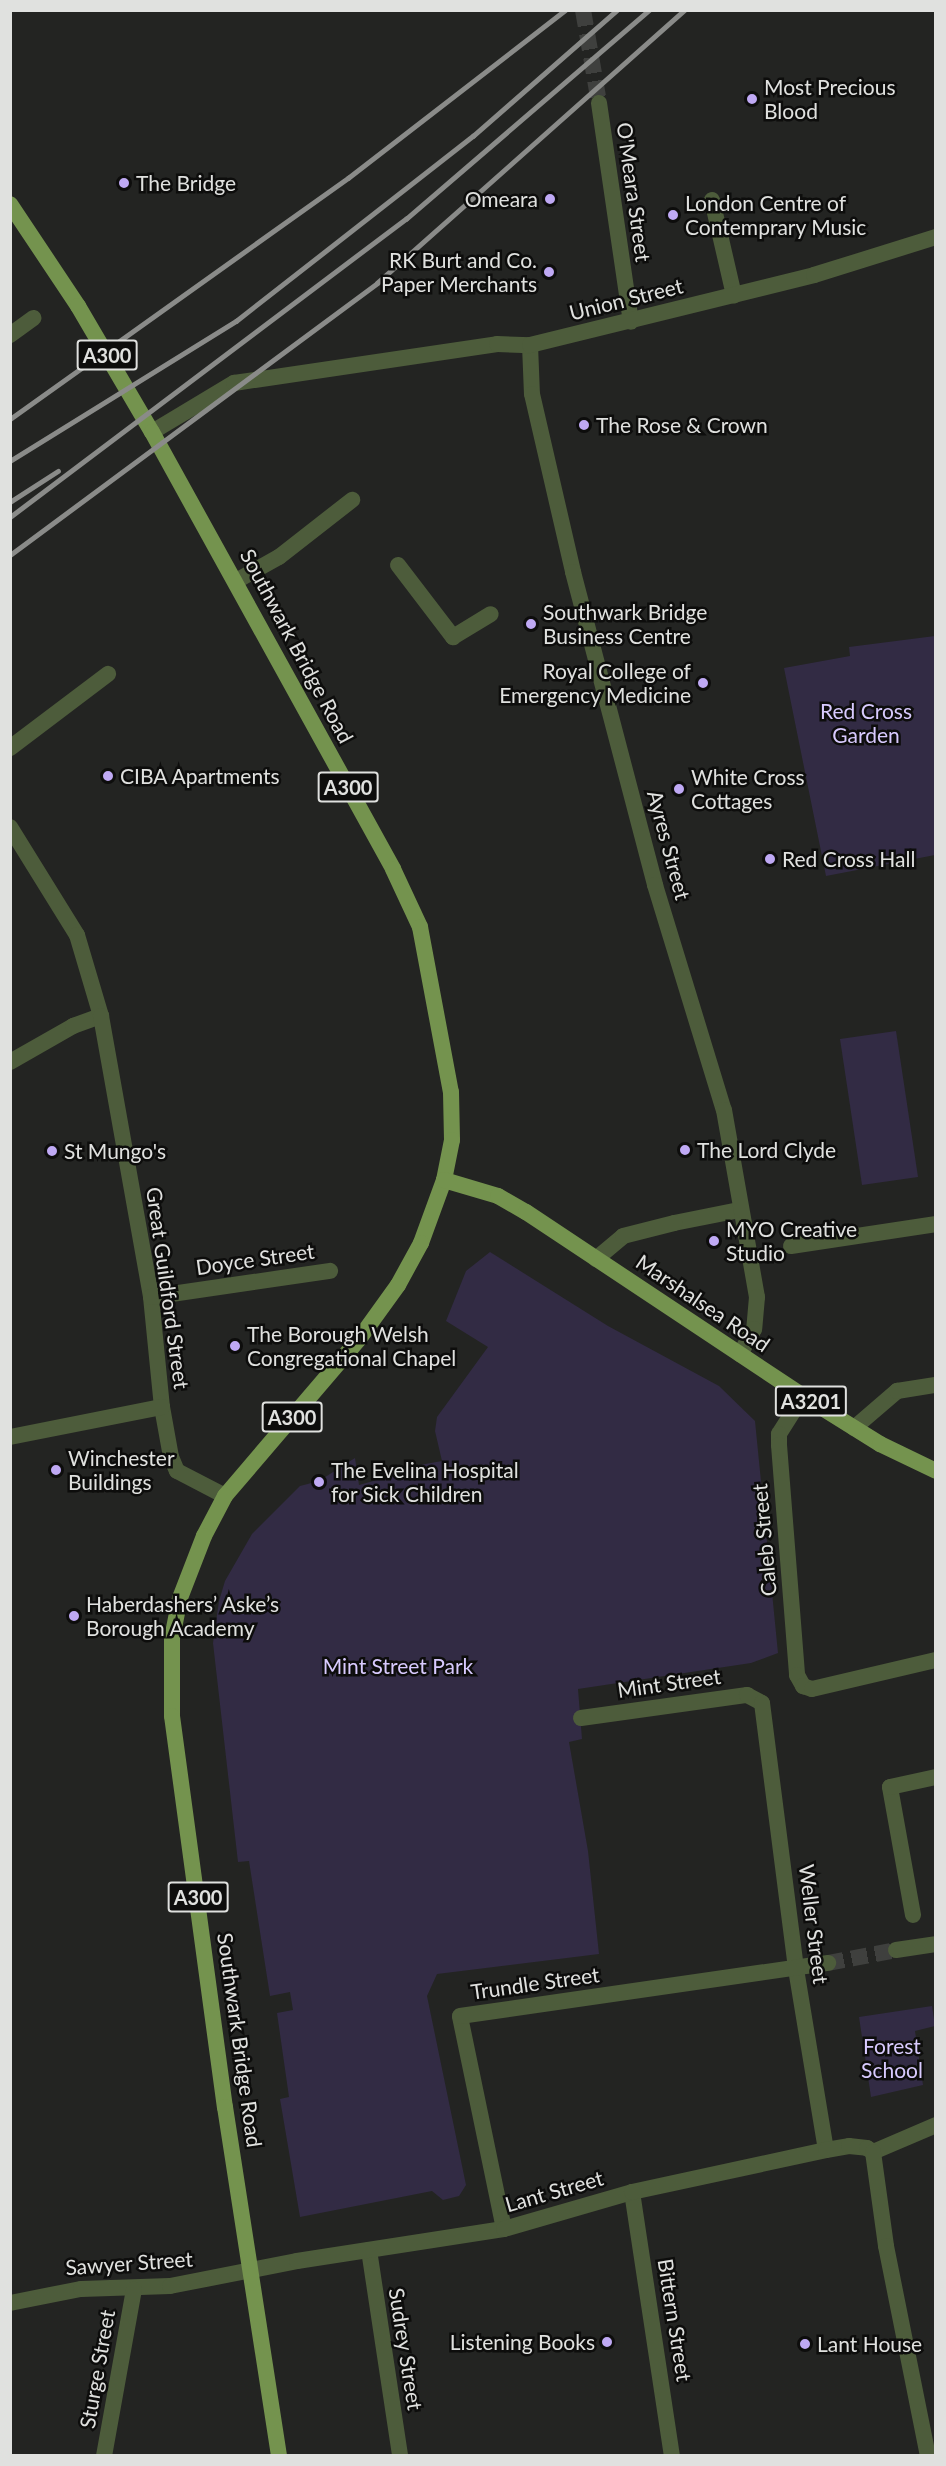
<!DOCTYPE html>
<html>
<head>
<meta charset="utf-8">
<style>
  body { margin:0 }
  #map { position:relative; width:946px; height:2466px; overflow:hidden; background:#232422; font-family:Lato,sans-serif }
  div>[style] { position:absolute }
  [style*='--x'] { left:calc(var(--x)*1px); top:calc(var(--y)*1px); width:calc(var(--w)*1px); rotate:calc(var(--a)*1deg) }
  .green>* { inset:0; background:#322b44 }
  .minor-tunnel>* { height:16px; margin-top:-8px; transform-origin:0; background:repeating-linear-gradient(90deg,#3f403e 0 16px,transparent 0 24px) }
  .service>* { height:16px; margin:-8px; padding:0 8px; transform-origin:8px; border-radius:8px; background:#4d5c3b }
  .pedestrian>* { height:16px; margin:-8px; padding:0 8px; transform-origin:8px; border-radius:8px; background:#4d5c3b }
  .minor>* { height:16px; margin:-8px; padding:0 8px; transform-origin:8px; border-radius:8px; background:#4d5c3b }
  .primary>* { height:16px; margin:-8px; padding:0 8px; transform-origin:8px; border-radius:8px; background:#74934e }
  .rail>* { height:4.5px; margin:-2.25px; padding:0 2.25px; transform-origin:2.25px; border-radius:2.25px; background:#8a8b89 }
  .dots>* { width:16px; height:16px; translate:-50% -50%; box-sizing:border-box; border:3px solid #0d0d0c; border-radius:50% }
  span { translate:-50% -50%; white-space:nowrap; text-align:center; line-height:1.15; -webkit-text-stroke:5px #0d0d0c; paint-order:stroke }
  .shield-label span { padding:2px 4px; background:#0d0d0c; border:2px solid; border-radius:4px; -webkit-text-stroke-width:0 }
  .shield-label { font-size:20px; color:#e0e1df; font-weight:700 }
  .poi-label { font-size:21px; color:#e0e1df }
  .left { translate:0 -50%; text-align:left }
  .right { translate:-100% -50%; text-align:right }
  .street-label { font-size:21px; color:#e0e1df }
  .park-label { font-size:21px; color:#d8cafe }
  .frame { position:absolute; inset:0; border:12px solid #e0e1df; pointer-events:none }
</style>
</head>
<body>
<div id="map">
  <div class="green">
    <div style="clip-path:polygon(935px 636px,935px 855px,826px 876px,784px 668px,850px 656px,849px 647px)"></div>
    <div style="clip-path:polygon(896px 1031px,918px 1177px,862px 1185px,840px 1039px)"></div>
    <div style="clip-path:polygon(490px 1252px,608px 1326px,719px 1386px,755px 1421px,778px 1653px,751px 1663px,578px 1689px,582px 1739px,569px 1742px,588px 1851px,599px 1954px,437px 1974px,427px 1996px,466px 2185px,459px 2196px,443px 2200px,432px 2191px,300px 2217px,280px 2099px,289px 2097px,277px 2013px,293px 2010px,290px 1992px,270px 1996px,249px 1861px,238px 1862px,213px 1643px,219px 1601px,225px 1581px,252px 1534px,300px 1486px,319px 1481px,355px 1458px,359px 1485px,377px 1480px,386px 1471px,442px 1461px,435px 1431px,437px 1417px,488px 1347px,446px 1321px,466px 1271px)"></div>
    <div style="clip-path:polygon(932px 2006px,935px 2026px,915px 2031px,923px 2085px,871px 2097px,859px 2017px)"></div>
  </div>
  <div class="minor-tunnel">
    <div style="--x:583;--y:10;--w:94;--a:80.2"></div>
    <div style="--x:828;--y:1963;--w:69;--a:-10.8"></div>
  </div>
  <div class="service">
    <div style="--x:712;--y:200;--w:98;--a:77"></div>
    <div style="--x:398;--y:565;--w:91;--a:52.6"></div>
    <div style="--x:453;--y:637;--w:44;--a:-31.2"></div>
    <div style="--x:236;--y:581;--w:49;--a:-29.2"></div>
    <div style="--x:279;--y:557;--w:93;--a:-38"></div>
    <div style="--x:10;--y:748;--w:123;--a:-37.1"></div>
    <div style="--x:10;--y:1062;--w:73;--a:-29.7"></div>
    <div style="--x:73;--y:1026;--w:30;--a:-20"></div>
    <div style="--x:791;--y:1246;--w:147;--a:-8.6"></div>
    <div style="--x:896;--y:1950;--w:40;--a:-8.5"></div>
    <div style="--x:873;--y:2152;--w:69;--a:-23.2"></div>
  </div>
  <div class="pedestrian">
    <div style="--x:674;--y:1223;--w:66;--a:-11.3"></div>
  </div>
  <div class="minor">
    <div style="--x:599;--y:103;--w:221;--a:81.7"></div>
    <div style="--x:10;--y:335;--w:29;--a:-36"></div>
    <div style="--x:530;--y:345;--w:49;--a:87.7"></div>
    <div style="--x:532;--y:394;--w:183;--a:77"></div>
    <div style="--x:573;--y:572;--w:324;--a:75.3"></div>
    <div style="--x:655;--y:885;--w:235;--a:73"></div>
    <div style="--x:724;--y:1110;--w:190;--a:80"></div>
    <div style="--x:757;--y:1297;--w:32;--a:95"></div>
    <div style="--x:754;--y:1329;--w:29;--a:119"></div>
    <div style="--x:152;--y:432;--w:96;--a:-30.9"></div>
    <div style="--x:234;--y:383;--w:266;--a:-8.4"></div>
    <div style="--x:497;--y:344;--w:33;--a:2"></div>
    <div style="--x:530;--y:345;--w:292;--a:-13.8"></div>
    <div style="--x:814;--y:275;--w:128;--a:-17.3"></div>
    <div style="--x:10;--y:827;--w:127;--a:58.2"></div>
    <div style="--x:77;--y:935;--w:84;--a:73.5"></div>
    <div style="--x:101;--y:1016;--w:285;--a:79.9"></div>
    <div style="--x:151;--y:1297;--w:111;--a:84.3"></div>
    <div style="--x:162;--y:1407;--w:51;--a:79.8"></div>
    <div style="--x:171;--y:1457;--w:15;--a:67"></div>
    <div style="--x:177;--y:1471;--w:54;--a:27.5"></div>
    <div style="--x:596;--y:1259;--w:35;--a:-40"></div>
    <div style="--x:623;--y:1236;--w:53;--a:-14.3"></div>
    <div style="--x:151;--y:1297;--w:181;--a:-8.3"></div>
    <div style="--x:803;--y:1396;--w:45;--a:122.3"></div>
    <div style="--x:779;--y:1434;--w:11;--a:90"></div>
    <div style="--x:779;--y:1445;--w:231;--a:85.5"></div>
    <div style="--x:797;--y:1675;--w:13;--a:61"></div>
    <div style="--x:803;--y:1686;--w:9;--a:18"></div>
    <div style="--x:812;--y:1689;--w:127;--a:-13.2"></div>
    <div style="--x:854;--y:1428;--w:57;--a:-40.7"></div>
    <div style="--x:897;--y:1391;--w:39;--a:-9"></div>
    <div style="--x:10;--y:1437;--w:155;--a:-11.2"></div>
    <div style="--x:581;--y:1718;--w:168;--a:-7.9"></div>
    <div style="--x:747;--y:1695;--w:17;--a:28"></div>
    <div style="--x:762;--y:1703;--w:268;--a:82.7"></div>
    <div style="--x:796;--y:1969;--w:183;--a:80.6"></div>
    <div style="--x:913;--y:1915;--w:130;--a:-100.2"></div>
    <div style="--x:890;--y:1787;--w:47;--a:-12.3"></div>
    <div style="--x:632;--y:2192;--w:267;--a:81.4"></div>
    <div style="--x:504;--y:2229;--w:217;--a:-101.7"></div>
    <div style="--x:460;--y:2016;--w:372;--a:-8.2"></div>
    <div style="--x:369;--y:2250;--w:208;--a:81.4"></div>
    <div style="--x:10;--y:2303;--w:72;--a:-11.2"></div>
    <div style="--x:81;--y:2289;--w:89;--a:-1.9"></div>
    <div style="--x:170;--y:2286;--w:129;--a:-11.1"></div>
    <div style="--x:297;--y:2261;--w:209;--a:-8.8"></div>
    <div style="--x:504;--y:2229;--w:133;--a:-16.1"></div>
    <div style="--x:632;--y:2192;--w:198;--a:-12.2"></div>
    <div style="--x:826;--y:2150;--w:23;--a:-10"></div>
    <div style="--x:849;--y:2146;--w:18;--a:6"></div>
    <div style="--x:867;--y:2148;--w:7;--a:34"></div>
    <div style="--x:873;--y:2152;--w:95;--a:82.1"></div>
    <div style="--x:886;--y:2246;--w:214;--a:78.7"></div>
    <div style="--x:104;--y:2456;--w:169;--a:-79.8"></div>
  </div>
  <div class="primary">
    <div style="--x:10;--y:204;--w:123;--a:56.3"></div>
    <div style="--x:78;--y:306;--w:146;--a:59.6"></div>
    <div style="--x:152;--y:432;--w:499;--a:61.1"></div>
    <div style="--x:393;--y:869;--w:64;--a:65"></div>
    <div style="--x:420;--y:927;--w:168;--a:79.4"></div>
    <div style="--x:451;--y:1092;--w:48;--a:88.8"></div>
    <div style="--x:452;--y:1140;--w:41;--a:101.3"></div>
    <div style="--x:444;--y:1180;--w:67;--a:110.1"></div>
    <div style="--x:421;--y:1243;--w:48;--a:118.7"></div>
    <div style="--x:398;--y:1285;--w:67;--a:125.8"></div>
    <div style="--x:359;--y:1339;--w:206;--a:130.5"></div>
    <div style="--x:225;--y:1496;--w:45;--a:117.7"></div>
    <div style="--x:204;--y:1536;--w:66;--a:111.2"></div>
    <div style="--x:180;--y:1598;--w:41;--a:101.3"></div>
    <div style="--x:172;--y:1638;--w:78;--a:90"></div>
    <div style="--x:172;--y:1716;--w:395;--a:82.3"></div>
    <div style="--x:225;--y:2107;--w:353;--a:81.2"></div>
    <div style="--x:444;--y:1180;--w:56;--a:16.5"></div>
    <div style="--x:498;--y:1196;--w:32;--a:30"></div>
    <div style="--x:526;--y:1212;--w:333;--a:33.6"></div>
    <div style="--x:803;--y:1396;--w:91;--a:31.9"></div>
    <div style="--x:880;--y:1444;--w:62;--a:25.7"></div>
  </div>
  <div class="rail">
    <div style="--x:10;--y:419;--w:415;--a:-35.5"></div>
    <div style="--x:348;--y:178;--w:274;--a:-37.7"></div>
    <div style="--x:10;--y:461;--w:266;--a:-31.8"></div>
    <div style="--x:236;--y:321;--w:301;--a:-38"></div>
    <div style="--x:473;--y:136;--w:191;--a:-41.2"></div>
    <div style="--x:10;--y:502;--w:57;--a:-32.9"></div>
    <div style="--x:10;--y:517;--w:496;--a:-37"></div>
    <div style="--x:406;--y:219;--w:321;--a:-40.7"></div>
    <div style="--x:10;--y:555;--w:457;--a:-36.5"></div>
    <div style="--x:377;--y:283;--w:411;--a:-41.6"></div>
  </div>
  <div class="dots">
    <div style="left:752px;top:99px;background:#bfa9f4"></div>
    <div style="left:124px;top:183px;background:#bfa9f4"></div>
    <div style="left:550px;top:199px;background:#bfa9f4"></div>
    <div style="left:673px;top:215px;background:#bfa9f4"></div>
    <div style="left:549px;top:272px;background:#bfa9f4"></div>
    <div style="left:584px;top:425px;background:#bfa9f4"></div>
    <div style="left:531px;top:624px;background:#bfa9f4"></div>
    <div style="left:703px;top:683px;background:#bfa9f4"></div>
    <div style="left:108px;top:776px;background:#bfa9f4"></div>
    <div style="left:679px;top:789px;background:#bfa9f4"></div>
    <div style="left:770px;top:859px;background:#bfa9f4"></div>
    <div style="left:685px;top:1150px;background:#bfa9f4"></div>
    <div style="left:52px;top:1151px;background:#bfa9f4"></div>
    <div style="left:714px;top:1241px;background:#bfa9f4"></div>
    <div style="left:235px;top:1346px;background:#bfa9f4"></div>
    <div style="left:56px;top:1470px;background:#bfa9f4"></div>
    <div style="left:319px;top:1482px;background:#bfa9f4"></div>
    <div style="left:74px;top:1616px;background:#bfa9f4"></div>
    <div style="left:607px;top:2342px;background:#bfa9f4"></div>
    <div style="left:805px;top:2344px;background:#bfa9f4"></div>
  </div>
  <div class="shield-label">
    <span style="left:107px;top:355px">A300</span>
    <span style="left:348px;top:787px">A300</span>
    <span style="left:811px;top:1401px">A3201</span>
    <span style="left:292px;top:1417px">A300</span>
    <span style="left:198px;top:1897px">A300</span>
  </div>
  <div class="poi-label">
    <span class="left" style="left:764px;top:99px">Most Precious<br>Blood</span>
    <span class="left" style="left:136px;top:183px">The Bridge</span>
    <span class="right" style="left:538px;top:199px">Omeara</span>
    <span class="left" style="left:685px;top:215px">London Centre of<br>Contemprary Music</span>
    <span class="right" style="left:537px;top:272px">RK Burt and Co.<br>Paper Merchants</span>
    <span class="left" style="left:596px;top:425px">The Rose &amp; Crown</span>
    <span class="left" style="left:543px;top:624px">Southwark Bridge<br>Business Centre</span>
    <span class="right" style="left:691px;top:683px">Royal College of<br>Emergency Medicine</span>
    <span class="left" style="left:120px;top:776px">CIBA Apartments</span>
    <span class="left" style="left:691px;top:789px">White Cross<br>Cottages</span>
    <span class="left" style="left:782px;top:859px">Red Cross Hall</span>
    <span class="left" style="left:697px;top:1150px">The Lord Clyde</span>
    <span class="left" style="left:64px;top:1151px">St Mungo's</span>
    <span class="left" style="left:726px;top:1241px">MYO Creative<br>Studio</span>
    <span class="left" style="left:247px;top:1346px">The Borough Welsh<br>Congregational Chapel</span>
    <span class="left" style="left:68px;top:1470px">Winchester<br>Buildings</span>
    <span class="left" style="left:331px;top:1482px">The Evelina Hospital<br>for Sick Children</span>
    <span class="left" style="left:86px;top:1616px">Haberdashers’ Aske’s<br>Borough Academy</span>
    <span class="right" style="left:595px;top:2342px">Listening Books</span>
    <span class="left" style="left:817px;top:2344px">Lant House</span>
  </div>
  <div class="street-label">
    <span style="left:634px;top:192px;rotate:82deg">O'Meara Street</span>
    <span style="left:626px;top:299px;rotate:-14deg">Union Street</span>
    <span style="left:297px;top:646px;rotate:62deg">Southwark Bridge Road</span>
    <span style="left:669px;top:845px;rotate:75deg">Ayres Street</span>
    <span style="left:255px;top:1259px;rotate:-8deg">Doyce Street</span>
    <span style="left:168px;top:1288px;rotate:82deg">Great Guildford Street</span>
    <span style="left:703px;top:1303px;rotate:34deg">Marshalsea Road</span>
    <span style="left:764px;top:1540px;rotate:-95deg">Caleb Street</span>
    <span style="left:669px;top:1683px;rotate:-8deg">Mint Street</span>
    <span style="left:814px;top:1924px;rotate:83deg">Weller Street</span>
    <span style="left:535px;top:1983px;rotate:-8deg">Trundle Street</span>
    <span style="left:240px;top:2040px;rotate:82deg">Southwark Bridge Road</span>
    <span style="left:554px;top:2191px;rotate:-16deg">Lant Street</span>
    <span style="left:129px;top:2263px;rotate:-4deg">Sawyer Street</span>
    <span style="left:675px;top:2320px;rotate:81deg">Bittern Street</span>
    <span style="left:406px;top:2349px;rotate:81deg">Sudrey Street</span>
    <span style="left:97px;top:2369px;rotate:-80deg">Sturge Street</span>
  </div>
  <div class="park-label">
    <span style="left:866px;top:723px">Red Cross<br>Garden</span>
    <span style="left:398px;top:1666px">Mint Street Park</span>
    <span style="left:892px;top:2058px">Forest<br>School</span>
  </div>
  <div class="frame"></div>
</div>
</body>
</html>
